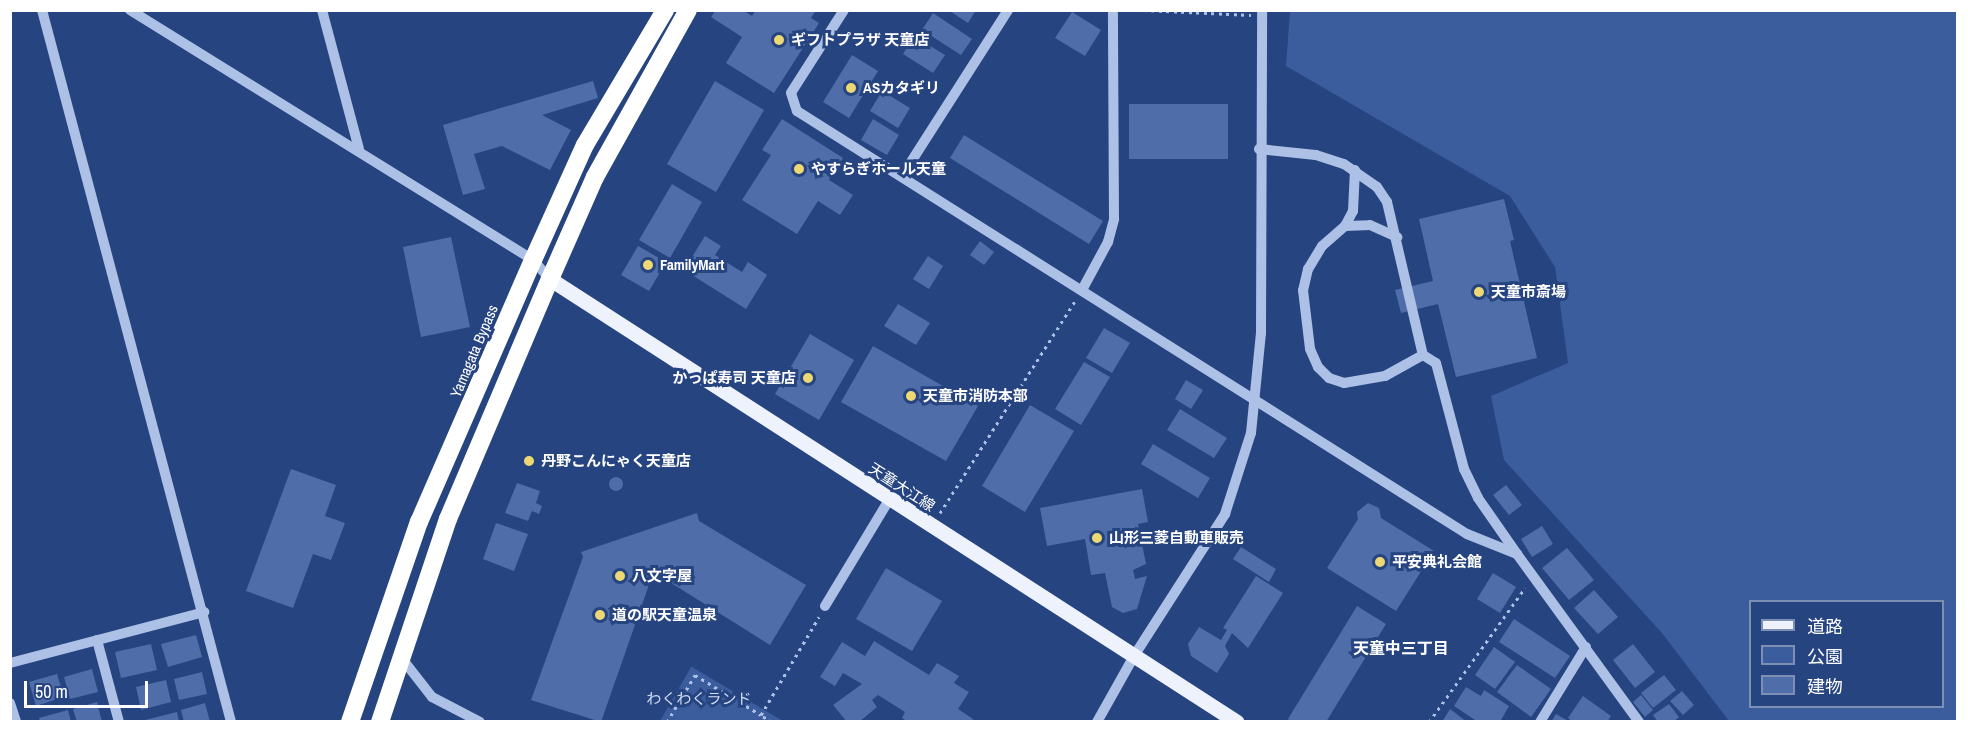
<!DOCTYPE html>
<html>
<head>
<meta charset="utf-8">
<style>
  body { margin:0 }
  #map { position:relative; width:1968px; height:732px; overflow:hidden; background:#264480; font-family:"Archivo Narrow","Noto Sans JP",sans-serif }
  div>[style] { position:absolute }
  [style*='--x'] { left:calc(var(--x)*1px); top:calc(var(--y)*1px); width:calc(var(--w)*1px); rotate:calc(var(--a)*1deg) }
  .green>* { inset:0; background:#3b5c9d }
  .building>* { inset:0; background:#4f6da8 }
  .round { border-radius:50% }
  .path>* { height:3px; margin-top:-1.5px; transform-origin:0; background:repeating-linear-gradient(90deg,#adc1e6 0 3px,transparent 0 7.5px) }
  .minor>* { height:10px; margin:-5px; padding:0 5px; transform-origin:5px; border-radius:5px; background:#adc1e6 }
  .major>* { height:15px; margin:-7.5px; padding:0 7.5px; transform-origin:7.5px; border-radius:7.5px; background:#eef2fd }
  .highway>* { height:18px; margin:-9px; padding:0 9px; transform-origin:9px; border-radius:9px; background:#fff }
  .dots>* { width:16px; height:16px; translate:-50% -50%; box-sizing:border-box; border:3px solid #264480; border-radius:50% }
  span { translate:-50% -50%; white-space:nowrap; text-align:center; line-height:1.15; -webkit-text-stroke:6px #264480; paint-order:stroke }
  .poi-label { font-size:15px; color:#fff; font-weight:700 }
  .left { translate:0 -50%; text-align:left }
  .right { translate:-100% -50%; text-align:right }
  .street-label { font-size:15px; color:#fff }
  .park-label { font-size:15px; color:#d1ddf5 }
  .neighbourhood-label { font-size:16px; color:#fff; font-weight:700 }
  .frame { position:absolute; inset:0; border:12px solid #fff; pointer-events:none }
  .legend { position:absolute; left:1749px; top:600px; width:195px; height:108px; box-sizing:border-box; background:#264480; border:2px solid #7d8fb3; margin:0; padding:8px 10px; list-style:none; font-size:18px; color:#fff }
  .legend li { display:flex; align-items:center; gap:12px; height:30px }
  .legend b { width:30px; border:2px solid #7d8fb3 }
  .scale { position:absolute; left:24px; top:681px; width:124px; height:27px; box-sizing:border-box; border:3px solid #fff; border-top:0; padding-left:8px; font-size:18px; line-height:21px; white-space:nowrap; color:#fff; -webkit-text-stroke:4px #264480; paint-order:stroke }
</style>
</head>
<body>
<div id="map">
  <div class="green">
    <div style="clip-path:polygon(evenodd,1290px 11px,1957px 11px,1957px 721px,1729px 721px,1662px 633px,1504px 460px,1491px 396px,1568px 363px,1555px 267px,1510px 196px,1286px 66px,1290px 11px,1750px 602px,1942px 602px,1942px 706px,1750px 706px,1750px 602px)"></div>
    <div style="clip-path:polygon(691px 667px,692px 667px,783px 721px,660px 721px)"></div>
  </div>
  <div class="building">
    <div style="clip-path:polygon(716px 10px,743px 10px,752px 16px,756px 10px,816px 10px,811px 18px,819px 23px,774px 93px,726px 63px,742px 37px,711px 17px)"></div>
    <div style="clip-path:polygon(948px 10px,976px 10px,968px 23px)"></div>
    <div style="clip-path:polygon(1072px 12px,1101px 30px,1085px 56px,1055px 38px)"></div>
    <div style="clip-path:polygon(933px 13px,972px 39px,961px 55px,922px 30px)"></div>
    <div style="clip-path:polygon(914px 36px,945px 55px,933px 73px,903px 54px)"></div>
    <div style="clip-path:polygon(852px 55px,878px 71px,849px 118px,823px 102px)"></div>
    <div style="clip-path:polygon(593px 81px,598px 98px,542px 115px,571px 130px,550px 170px,502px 146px,474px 154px,485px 189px,463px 195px,443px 125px)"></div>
    <div style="clip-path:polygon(715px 81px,764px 110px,716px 192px,667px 164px)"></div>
    <div style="clip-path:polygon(882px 91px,910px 108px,898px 128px,870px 111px)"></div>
    <div style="clip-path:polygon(1129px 104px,1228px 104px,1228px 159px,1129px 159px)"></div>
    <div style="clip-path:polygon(782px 119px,843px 158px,829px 180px,853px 195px,840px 215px,818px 201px,797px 234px,742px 200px,771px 155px,762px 150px)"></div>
    <div style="clip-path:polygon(873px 119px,899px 135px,887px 155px,861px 140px)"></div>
    <div style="clip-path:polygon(964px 135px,1103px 221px,1089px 244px,950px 158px)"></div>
    <div style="clip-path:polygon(672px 184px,702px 202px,670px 258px,639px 240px)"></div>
    <div style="clip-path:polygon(1504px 199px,1514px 240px,1510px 241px,1537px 358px,1456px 377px,1438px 304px,1401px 313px,1395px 290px,1433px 281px,1419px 219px)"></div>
    <div style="clip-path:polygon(705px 236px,721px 246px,715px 255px,742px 272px,748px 262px,767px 275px,746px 309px,684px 270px)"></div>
    <div style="clip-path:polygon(451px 237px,470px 327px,421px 337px,403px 247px)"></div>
    <div style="clip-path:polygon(980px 241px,994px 252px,984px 265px,970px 255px)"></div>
    <div style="clip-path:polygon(638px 246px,666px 262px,649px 291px,621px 275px)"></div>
    <div style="clip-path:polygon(928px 256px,943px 266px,929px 289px,913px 279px)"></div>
    <div style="clip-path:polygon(898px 304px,930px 323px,916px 345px,884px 326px)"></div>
    <div style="clip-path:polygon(1104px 328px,1130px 343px,1112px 373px,1086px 358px)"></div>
    <div style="clip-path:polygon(810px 334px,854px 360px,819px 420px,775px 394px)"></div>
    <div style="clip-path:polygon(873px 346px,978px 406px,946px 461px,841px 402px)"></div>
    <div style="clip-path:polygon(1084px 362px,1110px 377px,1081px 425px,1055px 409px)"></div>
    <div style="clip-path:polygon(1186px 380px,1203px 390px,1191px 409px,1175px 399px)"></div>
    <div style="clip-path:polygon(1030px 405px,1074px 431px,1025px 512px,982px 486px)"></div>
    <div style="clip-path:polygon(1180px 409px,1227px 438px,1214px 458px,1167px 430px)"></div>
    <div style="clip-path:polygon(1153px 444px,1210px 478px,1198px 498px,1141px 464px)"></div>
    <div style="clip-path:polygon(291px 469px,336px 485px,325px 516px,345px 523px,331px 560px,313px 554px,293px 608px,246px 591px)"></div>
    <div class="round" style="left:609px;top:477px;width:14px;height:14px"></div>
    <div style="clip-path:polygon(517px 483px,540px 491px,536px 503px,542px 506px,539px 514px,532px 511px,528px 521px,505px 513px)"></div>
    <div style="clip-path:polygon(1506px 485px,1522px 505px,1509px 515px,1493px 495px)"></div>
    <div style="clip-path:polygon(1142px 489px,1148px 522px,1138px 524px,1146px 564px,1133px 570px,1135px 579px,1147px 576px,1137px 609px,1123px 613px,1112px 607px,1105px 573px,1091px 575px,1085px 539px,1047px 546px,1040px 508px)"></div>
    <div style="clip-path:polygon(1368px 503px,1379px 508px,1381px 518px,1434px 551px,1396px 611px,1327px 568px,1358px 519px,1357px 512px)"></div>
    <div style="clip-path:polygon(697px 513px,699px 521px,806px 585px,770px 645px,660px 576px,651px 579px,601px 722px,531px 700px,583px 557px,581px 552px)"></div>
    <div style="clip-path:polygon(496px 523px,528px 534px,514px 571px,483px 559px)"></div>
    <div style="clip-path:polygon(1542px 526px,1553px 544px,1532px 557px,1521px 539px)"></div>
    <div style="clip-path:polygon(1241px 547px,1276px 569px,1269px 582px,1233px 559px)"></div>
    <div style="clip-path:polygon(1567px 548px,1594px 580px,1569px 600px,1542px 568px)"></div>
    <div style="clip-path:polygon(886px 568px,942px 601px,912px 651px,856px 619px)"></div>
    <div style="clip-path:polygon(1493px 573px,1516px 587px,1500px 613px,1477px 599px)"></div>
    <div style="clip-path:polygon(1256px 576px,1283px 593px,1248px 648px,1232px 633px,1225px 646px,1229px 654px,1217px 673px,1191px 656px,1188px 644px,1199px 627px,1221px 640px,1227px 630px,1223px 628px)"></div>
    <div style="clip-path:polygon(1594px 590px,1618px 617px,1598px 634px,1574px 608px)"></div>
    <div style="clip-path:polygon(1357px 606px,1386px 624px,1326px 722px,1292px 722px,1288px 719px)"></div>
    <div style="clip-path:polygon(1514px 619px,1570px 656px,1555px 678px,1499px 642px)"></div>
    <div style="clip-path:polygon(196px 635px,202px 657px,168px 667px,161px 644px)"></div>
    <div style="clip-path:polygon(874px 641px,929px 675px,937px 663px,959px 676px,954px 683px,969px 692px,958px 709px,973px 719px,971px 722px,908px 722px,902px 718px,905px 712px,878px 695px,872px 700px,877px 707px,859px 722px,847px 722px,833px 705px,862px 684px,843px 673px,835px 686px,820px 677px,842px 642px,865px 656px)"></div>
    <div style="clip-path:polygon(151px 644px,157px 670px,121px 678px,115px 652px)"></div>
    <div style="clip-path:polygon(1633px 644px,1655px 672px,1635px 688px,1613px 660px)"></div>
    <div style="clip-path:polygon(1494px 647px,1515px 662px,1495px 689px,1475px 675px)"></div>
    <div style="clip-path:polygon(1517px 665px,1551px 689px,1531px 717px,1497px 692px)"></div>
    <div style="clip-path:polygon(92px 669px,98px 692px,70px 699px,64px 677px)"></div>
    <div style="clip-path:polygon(202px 672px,207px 694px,179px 700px,174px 679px)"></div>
    <div style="clip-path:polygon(57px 674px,64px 697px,36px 706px,29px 682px)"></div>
    <div style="clip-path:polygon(1664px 675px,1676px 690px,1653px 708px,1641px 693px)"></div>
    <div style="clip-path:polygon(166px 680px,171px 702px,141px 710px,136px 687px)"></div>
    <div style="clip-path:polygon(1466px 687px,1481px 696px,1484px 690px,1509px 706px,1500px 722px,1478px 722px,1454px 706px)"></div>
    <div style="clip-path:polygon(1682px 691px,1694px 705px,1683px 715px,1670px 701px)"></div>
    <div style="clip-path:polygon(1641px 695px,1653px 710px,1645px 717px,1633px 702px)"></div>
    <div style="clip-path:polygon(1583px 696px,1611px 716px,1607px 722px,1573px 722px,1568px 718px)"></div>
    <div style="clip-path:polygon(97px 702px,102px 722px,77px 722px,73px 709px)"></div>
    <div style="clip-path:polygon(205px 703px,210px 722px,184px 722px,181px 710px)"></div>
    <div style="clip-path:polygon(1669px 704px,1679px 717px,1673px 722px,1658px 722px,1653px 715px)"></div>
    <div style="clip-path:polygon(1450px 709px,1467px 722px,1442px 722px)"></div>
    <div style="clip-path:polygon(68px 710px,71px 722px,40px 722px,39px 718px)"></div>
    <div style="clip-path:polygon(177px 712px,179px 722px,145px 722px,145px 720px)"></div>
    <div style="clip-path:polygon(1556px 714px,1570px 722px,1551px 722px)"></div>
  </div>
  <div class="path">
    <div style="--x:1144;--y:10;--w:107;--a:2.7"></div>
    <div style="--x:940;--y:513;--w:251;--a:-57.5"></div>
    <div style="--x:667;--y:722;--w:55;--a:-59.2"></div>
    <div style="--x:695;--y:675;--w:77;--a:31.2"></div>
    <div style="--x:772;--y:722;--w:13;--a:-148"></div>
    <div style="--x:761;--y:715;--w:114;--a:-59.4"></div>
    <div style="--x:1429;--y:722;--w:165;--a:-54.4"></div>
  </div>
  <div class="minor">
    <div style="--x:42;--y:10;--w:737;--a:75.13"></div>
    <div style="--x:130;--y:10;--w:474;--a:31.8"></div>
    <div style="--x:533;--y:260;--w:25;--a:48"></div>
    <div style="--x:322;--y:10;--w:144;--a:75.1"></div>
    <div style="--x:844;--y:10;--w:98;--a:122.6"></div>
    <div style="--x:791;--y:93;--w:19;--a:72"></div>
    <div style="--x:797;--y:111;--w:792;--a:32.27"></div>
    <div style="--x:1467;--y:534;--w:54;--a:21.8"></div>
    <div style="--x:1517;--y:554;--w:208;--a:54"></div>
    <div style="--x:1259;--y:149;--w:57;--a:6"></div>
    <div style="--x:1316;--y:155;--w:29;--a:18"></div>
    <div style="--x:1344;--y:164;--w:40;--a:34.9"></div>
    <div style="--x:1377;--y:187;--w:18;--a:56"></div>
    <div style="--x:1387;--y:202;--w:157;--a:76.8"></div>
    <div style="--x:1423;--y:355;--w:15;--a:32"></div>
    <div style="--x:1436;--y:363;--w:110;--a:75.2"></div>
    <div style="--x:1464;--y:469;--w:32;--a:64"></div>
    <div style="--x:1478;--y:498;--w:68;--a:55.1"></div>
    <div style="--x:1355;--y:170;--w:41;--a:92.8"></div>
    <div style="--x:1353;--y:211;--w:17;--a:118"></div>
    <div style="--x:1345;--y:226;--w:30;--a:139"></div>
    <div style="--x:1322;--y:246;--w:27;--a:121"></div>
    <div style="--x:1308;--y:269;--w:22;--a:103"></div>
    <div style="--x:1303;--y:290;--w:59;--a:83.2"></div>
    <div style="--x:1310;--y:349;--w:20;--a:66"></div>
    <div style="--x:1318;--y:367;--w:16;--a:45"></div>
    <div style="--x:1329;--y:378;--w:16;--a:18"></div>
    <div style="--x:1344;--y:383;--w:42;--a:-9.7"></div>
    <div style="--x:1385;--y:376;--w:43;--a:-28.9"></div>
    <div style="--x:902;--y:176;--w:197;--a:-57.4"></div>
    <div style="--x:1345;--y:226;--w:25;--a:-2"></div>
    <div style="--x:1370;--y:225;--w:30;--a:24"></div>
    <div style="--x:1082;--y:290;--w:55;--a:-61.6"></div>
    <div style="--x:1108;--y:242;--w:24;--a:-75"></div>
    <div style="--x:1114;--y:219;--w:209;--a:-90.3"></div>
    <div style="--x:825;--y:606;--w:124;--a:-58.9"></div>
    <div style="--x:97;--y:640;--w:85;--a:75"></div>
    <div style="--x:400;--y:656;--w:52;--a:52"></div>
    <div style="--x:432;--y:697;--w:54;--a:27.5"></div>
    <div style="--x:10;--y:663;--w:201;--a:-14.7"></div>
    <div style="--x:10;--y:703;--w:20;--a:72"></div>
    <div style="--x:1097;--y:722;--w:76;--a:-60.7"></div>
    <div style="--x:1134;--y:656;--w:169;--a:-57.3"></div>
    <div style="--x:1225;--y:514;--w:85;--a:-72.2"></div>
    <div style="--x:1251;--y:433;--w:100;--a:-84.3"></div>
    <div style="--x:1261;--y:333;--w:323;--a:-89.8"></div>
    <div style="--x:1540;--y:722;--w:88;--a:-58.5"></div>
  </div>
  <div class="major">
    <div style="--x:550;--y:279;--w:817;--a:32.82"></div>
  </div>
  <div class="highway">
    <div style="--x:350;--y:722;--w:212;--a:-71"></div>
    <div style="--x:419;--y:522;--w:286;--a:-66.5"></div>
    <div style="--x:533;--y:260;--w:126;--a:-65.7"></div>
    <div style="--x:585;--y:145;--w:157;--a:-59.3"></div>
    <div style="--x:380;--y:722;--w:214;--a:-71.5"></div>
    <div style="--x:448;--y:519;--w:261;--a:-67"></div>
    <div style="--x:550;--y:279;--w:111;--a:-66.2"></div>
    <div style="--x:595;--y:177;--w:191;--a:-60.9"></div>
  </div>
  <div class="dots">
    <div style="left:779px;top:40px;background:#eed873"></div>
    <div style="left:851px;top:88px;background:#eed873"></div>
    <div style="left:799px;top:169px;background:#eed873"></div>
    <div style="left:648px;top:265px;background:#eed873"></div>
    <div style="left:1479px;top:292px;background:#eed873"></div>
    <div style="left:808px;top:378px;background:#eed873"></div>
    <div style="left:911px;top:396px;background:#eed873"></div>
    <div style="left:529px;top:461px;background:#eed873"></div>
    <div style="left:1097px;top:538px;background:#eed873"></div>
    <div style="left:1380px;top:562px;background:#eed873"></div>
    <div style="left:620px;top:576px;background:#eed873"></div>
    <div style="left:600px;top:615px;background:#eed873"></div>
  </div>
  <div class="poi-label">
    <span class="left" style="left:791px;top:40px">ギフトプラザ 天童店</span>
    <span class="left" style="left:863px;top:88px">ASカタギリ</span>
    <span class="left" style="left:811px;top:169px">やすらぎホール天童</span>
    <span class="left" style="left:660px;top:265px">FamilyMart</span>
    <span class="left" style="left:1491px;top:292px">天童市斎場</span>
    <span class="right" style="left:796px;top:378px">かっぱ寿司 天童店</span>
    <span class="left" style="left:923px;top:396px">天童市消防本部</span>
    <span class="left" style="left:541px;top:461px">丹野こんにゃく天童店</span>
    <span class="left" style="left:1109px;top:538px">山形三菱自動車販売</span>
    <span class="left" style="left:1392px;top:562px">平安典礼会館</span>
    <span class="left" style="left:632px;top:576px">八文字屋</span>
    <span class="left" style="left:612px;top:615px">道の駅天童温泉</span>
  </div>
  <div class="street-label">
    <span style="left:474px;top:351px;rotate:-67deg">Yamagata Bypass</span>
    <span style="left:902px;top:487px;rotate:33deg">天童大江線</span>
  </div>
  <div class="park-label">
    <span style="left:699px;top:699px">わくわくランド</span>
  </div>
  <div class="neighbourhood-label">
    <span style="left:1401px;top:648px">天童中三丁目</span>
  </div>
  <div class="frame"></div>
  <ul class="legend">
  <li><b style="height:8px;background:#eef2fd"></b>道路</li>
  <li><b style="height:16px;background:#3b5c9d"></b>公園</li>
  <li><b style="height:16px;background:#4f6da8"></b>建物</li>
  </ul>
  <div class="scale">50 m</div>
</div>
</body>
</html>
